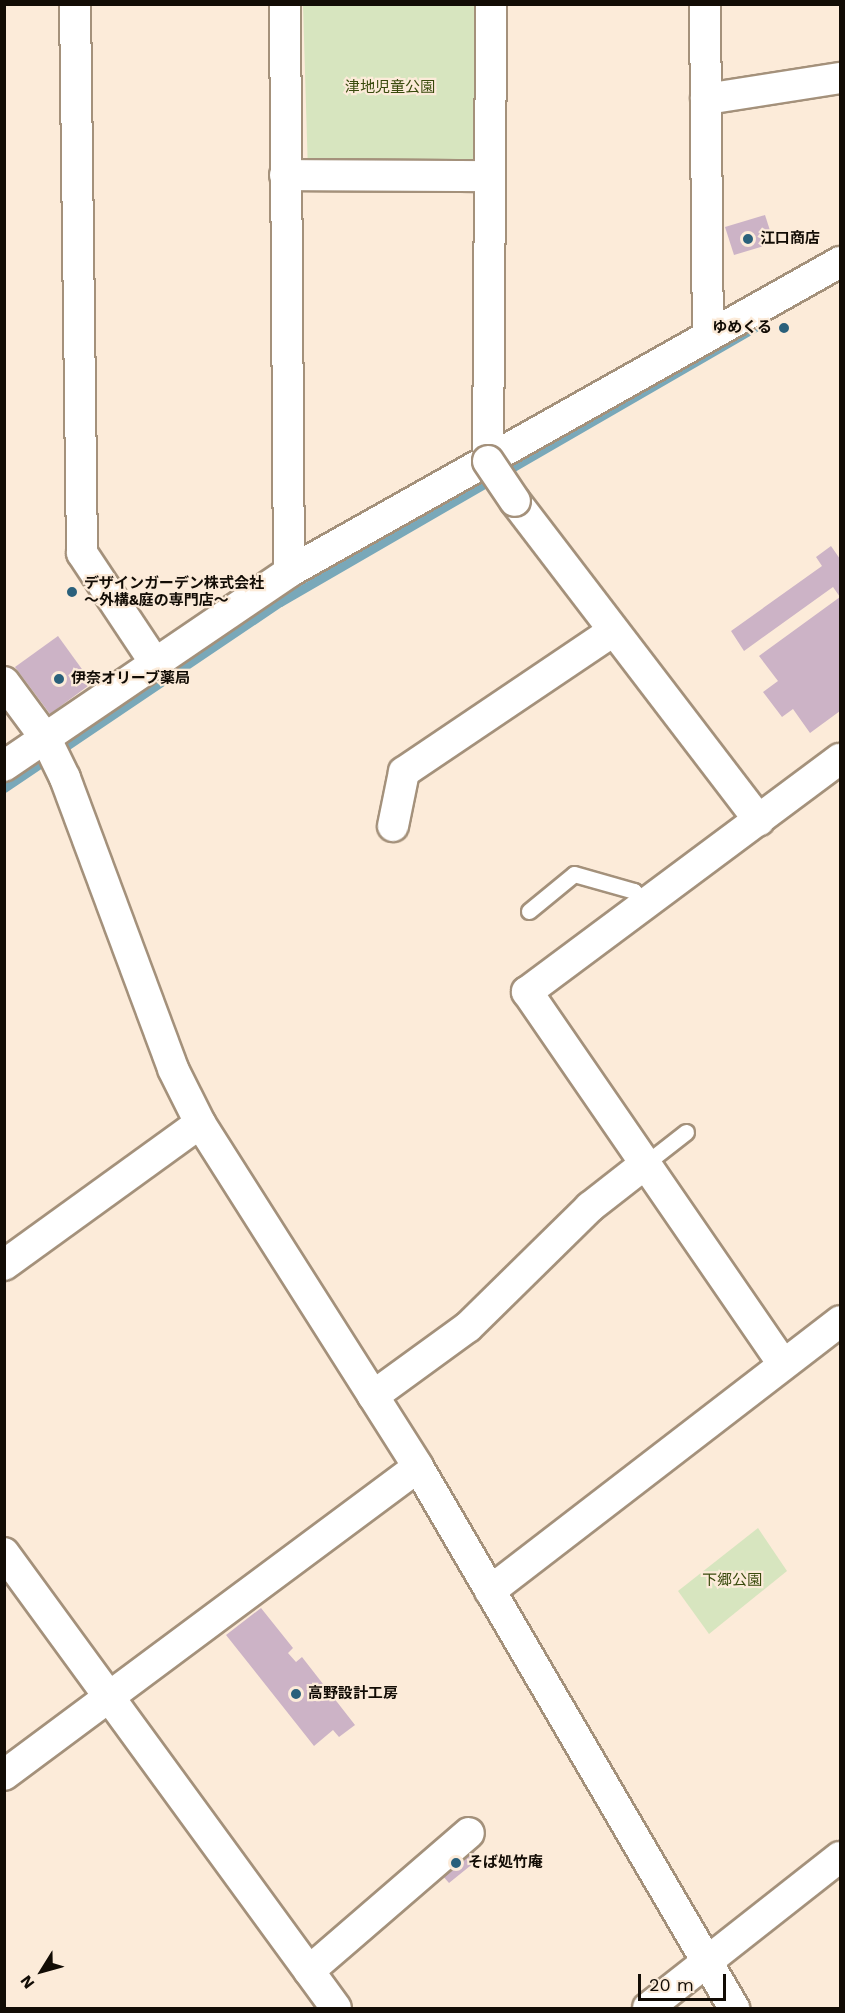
<!DOCTYPE html>
<html>
<head>
<meta charset="utf-8">
<style>
  body { margin:0 }
  #map { position:relative; width:845px; height:2013px; overflow:hidden; background:#fcebd9; font-family:"Work Sans","Noto Sans JP",sans-serif }
  div>[style] { position:absolute }
  [style*='--x'] { left:calc(var(--x)*1px); top:calc(var(--y)*1px); width:calc(var(--w)*1px); rotate:calc(var(--a)*1deg) }
  .green>* { inset:0; background:#d7e5bf }
  .stream>* { height:9px; margin:-4.5px; padding:0 4.5px; transform-origin:4.5px; border-radius:4.5px; background:#79a8b9 }
  .building>* { inset:0; background:#ccb3c6 }
  .roads { filter:drop-shadow(2px 0 #a4917b) drop-shadow(-2px 0 #a4917b) drop-shadow(0 2px #a4917b) drop-shadow(0 -2px #a4917b) }
  .service>* { height:15px; margin:-7.5px; padding:0 7.5px; transform-origin:7.5px; border-radius:7.5px; background:#fff }
  .minor>* { height:30px; margin:-15px; padding:0 15px; transform-origin:15px; border-radius:15px; background:#fff }
  .bridges { filter:drop-shadow(2px 0 #a4917b) drop-shadow(-2px 0 #a4917b) drop-shadow(0 2px #a4917b) drop-shadow(0 -2px #a4917b) }
  .minor-bridge>* { height:30px; margin:-15px; padding:0 15px; transform-origin:15px; border-radius:15px; background:#fff }
  .dots>* { width:16px; height:16px; translate:-50% -50%; box-sizing:border-box; border:3px solid #fcebd9; border-radius:50% }
  span { translate:-50% -50%; white-space:nowrap; text-align:center; line-height:1.15; -webkit-text-stroke:4.5px #fcebd9; paint-order:stroke }
  .park-label { font-size:15px; color:#394a0d }
  .poi-label { font-size:15px; color:#120c05; font-weight:700 }
  .left { translate:0 -50%; text-align:left }
  .right { translate:-100% -50%; text-align:right }
  .frame { position:absolute; inset:0; border:6px solid #120c05; pointer-events:none }
  .north { position:absolute; left:12px; top:1941px; width:60px; height:60px; -webkit-text-stroke:4px #fcebd9; paint-order:stroke; rotate:233deg; font-size:16px; font-weight:700; line-height:24px; text-align:center; color:#120c05 }
  .north::after { content:''; display:block; margin:auto; width:21px; height:27px; background:#120c05; clip-path:polygon(50% 0,100% 100%,50% 72%,0 100%) }
  .scale { position:absolute; left:638px; top:1974px; width:88px; height:27px; box-sizing:border-box; border:3px solid #120c05; border-top:0; padding-left:8px; font-size:18px; line-height:21px; white-space:nowrap; color:#120c05; -webkit-text-stroke:4px #fcebd9; paint-order:stroke }
</style>
</head>
<body>
<div id="map">
  <div class="green">
    <div style="clip-path:polygon(303px 5px,479px 5px,483px 169px,308px 173px)"></div>
    <div style="clip-path:polygon(758px 1528px,787px 1571px,709px 1634px,678px 1591px)"></div>
  </div>
  <div class="stream">
    <div style="--x:4;--y:788;--w:333;--a:-34"></div>
    <div style="--x:280;--y:602;--w:559;--a:-30.05"></div>
  </div>
  <div class="building">
    <div style="clip-path:polygon(765px 215px,774px 243px,734px 255px,725px 227px)"></div>
    <div style="clip-path:polygon(831px 546px,840px 559px,840px 711px,810px 733px,793px 709px,782px 717px,763px 692px,778px 681px,759px 656px,840px 597px,833px 587px,744px 651px,731px 631px,822px 566px,816px 557px)"></div>
    <div style="clip-path:polygon(58px 636px,92px 683px,50px 714px,15px 667px)"></div>
    <div style="clip-path:polygon(261px 1608px,293px 1648px,288px 1653px,296px 1662px,302px 1657px,355px 1725px,339px 1737px,333px 1730px,314px 1746px,226px 1635px)"></div>
    <div style="clip-path:polygon(468px 1844px,476px 1855px,471px 1858px,475px 1862px,449px 1883px,435px 1867px)"></div>
  </div>
  <div class="roads">
    <div class="service">
      <div style="--x:529;--y:911;--w:58;--a:-39.4"></div>
      <div style="--x:574;--y:874;--w:62;--a:15.8"></div>
      <div style="--x:634;--y:891;--w:17;--a:59"></div>
      <div style="--x:645;--y:1164;--w:52;--a:-38"></div>
    </div>
    <div class="minor">
      <div style="--x:75;--y:4;--w:549;--a:89.27"></div>
      <div style="--x:82;--y:553;--w:132;--a:56.4"></div>
      <div style="--x:285;--y:4;--w:568;--a:89.6"></div>
      <div style="--x:705;--y:4;--w:331;--a:89.5"></div>
      <div style="--x:706;--y:99;--w:136;--a:-8.9"></div>
      <div style="--x:285;--y:175;--w:205;--a:0.3"></div>
      <div style="--x:488;--y:461;--w:457;--a:-89.6"></div>
      <div style="--x:515;--y:501;--w:402;--a:52.6"></div>
      <div style="--x:4;--y:682;--w:71;--a:53.6"></div>
      <div style="--x:46;--y:739;--w:43;--a:64"></div>
      <div style="--x:65;--y:778;--w:310;--a:69.6"></div>
      <div style="--x:173;--y:1069;--w:60;--a:63.4"></div>
      <div style="--x:200;--y:1123;--w:407;--a:57.6"></div>
      <div style="--x:418;--y:1467;--w:627;--a:59.71"></div>
      <div style="--x:4;--y:766;--w:345;--a:-34.2"></div>
      <div style="--x:289;--y:572;--w:632;--a:-29.36"></div>
      <div style="--x:393;--y:826;--w:55;--a:-78.5"></div>
      <div style="--x:404;--y:772;--w:252;--a:-34"></div>
      <div style="--x:4;--y:1265;--w:242;--a:-35.9"></div>
      <div style="--x:783;--y:1364;--w:452;--a:-124.5"></div>
      <div style="--x:527;--y:992;--w:390;--a:-36.7"></div>
      <div style="--x:373;--y:1396;--w:117;--a:-36"></div>
      <div style="--x:468;--y:1327;--w:171;--a:-44.5"></div>
      <div style="--x:590;--y:1207;--w:70;--a:-38"></div>
      <div style="--x:4;--y:1553;--w:563;--a:53.88"></div>
      <div style="--x:490;--y:1591;--w:442;--a:-37.6"></div>
      <div style="--x:4;--y:1775;--w:516;--a:-36.65"></div>
      <div style="--x:309;--y:1971;--w:211;--a:-40.8"></div>
      <div style="--x:648;--y:2008;--w:244;--a:-38.2"></div>
    </div>
  </div>
  <div class="bridges">
    <div class="minor-bridge">
      <div style="--x:488;--y:461;--w:48;--a:56"></div>
    </div>
  </div>
  <div class="dots">
    <div style="left:748px;top:239px;background:#2a607b"></div>
    <div style="left:784px;top:328px;background:#2a607b"></div>
    <div style="left:72px;top:592px;background:#2a607b"></div>
    <div style="left:59px;top:679px;background:#2a607b"></div>
    <div style="left:296px;top:1694px;background:#2a607b"></div>
    <div style="left:456px;top:1863px;background:#2a607b"></div>
  </div>
  <div class="park-label">
    <span style="left:390px;top:88px">津地児童公園</span>
    <span style="left:732px;top:1581px">下郷公園</span>
  </div>
  <div class="poi-label">
    <span class="left" style="left:760px;top:239px">江口商店</span>
    <span class="right" style="left:772px;top:328px">ゆめくる</span>
    <span class="left" style="left:84px;top:592px">デザインガーデン株式会社<br>～外構&amp;庭の専門店～</span>
    <span class="left" style="left:71px;top:679px">伊奈オリーブ薬局</span>
    <span class="left" style="left:308px;top:1694px">高野設計工房</span>
    <span class="left" style="left:468px;top:1863px">そば処竹庵</span>
  </div>
  <div class="frame"></div>
  <div class="north">N</div>
  <div class="scale">20 m</div>
</div>
</body>
</html>
